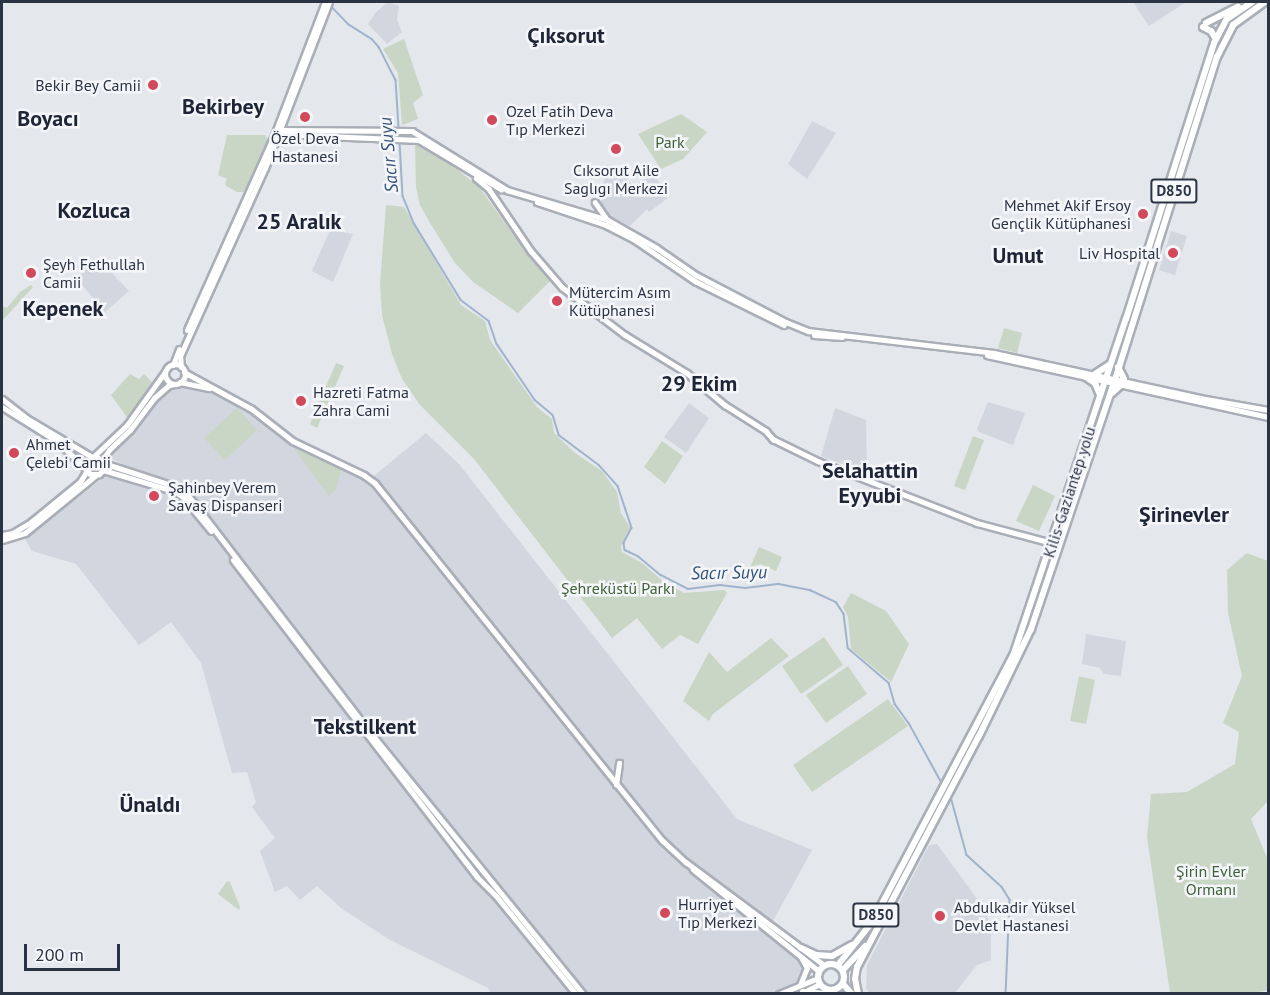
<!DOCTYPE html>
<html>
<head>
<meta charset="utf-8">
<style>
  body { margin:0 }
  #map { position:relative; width:1270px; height:995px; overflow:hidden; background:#e4e7ec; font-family:"PT Sans",sans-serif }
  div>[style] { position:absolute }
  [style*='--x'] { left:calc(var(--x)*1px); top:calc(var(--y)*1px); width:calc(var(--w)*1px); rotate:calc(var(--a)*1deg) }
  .built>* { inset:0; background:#d2d6de }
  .green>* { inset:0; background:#c9d6c5 }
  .stream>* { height:1.5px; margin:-0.75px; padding:0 0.75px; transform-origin:0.75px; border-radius:0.75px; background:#9fb4cc }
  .primary-tunnel>* { height:5px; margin-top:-2.5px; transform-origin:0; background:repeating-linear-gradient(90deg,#bfc3cb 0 5px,transparent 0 7.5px) }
  .roads { filter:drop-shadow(2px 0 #a9aeb7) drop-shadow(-2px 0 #a9aeb7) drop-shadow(0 2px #a9aeb7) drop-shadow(0 -2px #a9aeb7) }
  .secondary>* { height:4.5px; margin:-2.25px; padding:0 2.25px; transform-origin:2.25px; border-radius:2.25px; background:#fff }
  .primary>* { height:5px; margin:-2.5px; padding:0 2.5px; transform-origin:2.5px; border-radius:2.5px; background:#fff }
  .primary>.ring { margin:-2.5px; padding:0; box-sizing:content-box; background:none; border:5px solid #fff; border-radius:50% }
  .highway>* { height:6px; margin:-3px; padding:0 3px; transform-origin:3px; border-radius:3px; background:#fff }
  .highway>.ring { margin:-3px; padding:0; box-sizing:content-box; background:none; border:6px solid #fff; border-radius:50% }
  .dots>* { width:16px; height:16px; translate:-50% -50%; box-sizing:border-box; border:3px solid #f4f6f9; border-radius:50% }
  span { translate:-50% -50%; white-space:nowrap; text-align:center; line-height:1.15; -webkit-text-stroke:5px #f4f6f9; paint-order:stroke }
  .shield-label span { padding:2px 4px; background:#f4f6f9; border:2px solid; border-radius:4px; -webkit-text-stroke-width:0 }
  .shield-label { font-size:15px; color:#2b3445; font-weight:700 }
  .poi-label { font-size:16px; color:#2b3445 }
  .right { translate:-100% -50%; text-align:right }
  .left { translate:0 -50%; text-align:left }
  .park-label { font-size:16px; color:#3f6138 }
  .street-label { font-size:16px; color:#2b3445 }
  .water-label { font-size:18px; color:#34527a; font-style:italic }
  .district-label { font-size:22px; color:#1d2536; font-weight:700 }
  .frame { position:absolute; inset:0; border:3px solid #2b3445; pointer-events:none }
  .scale { position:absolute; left:24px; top:944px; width:96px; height:27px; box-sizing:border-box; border:3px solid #2b3445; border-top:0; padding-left:8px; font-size:18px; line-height:21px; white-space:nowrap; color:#2b3445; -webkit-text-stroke:4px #f4f6f9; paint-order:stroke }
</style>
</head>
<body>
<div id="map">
  <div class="built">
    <div style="clip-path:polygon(388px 2px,399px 6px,397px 20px,402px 32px,387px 44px,368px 24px,376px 12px)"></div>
    <div style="clip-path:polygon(1133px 2px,1186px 2px,1149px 26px)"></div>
    <div style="clip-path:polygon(812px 121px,836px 133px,807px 179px,788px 164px)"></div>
    <div style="clip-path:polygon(606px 165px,620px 166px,633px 188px,653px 172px,668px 198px,649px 212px,647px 209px,630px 226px,612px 217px,607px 214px,601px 202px)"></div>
    <div style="clip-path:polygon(330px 230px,353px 234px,333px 282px,312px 271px)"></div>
    <div style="clip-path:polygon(1171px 231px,1187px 236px,1175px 275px,1159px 270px)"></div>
    <div style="clip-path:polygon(97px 257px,129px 291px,105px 312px,77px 279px)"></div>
    <div style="clip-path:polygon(198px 385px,223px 396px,297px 441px,369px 480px,426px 433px,459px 464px,737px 819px,812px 850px,767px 932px,801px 964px,804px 975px,800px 983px,780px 993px,491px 993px,488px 988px,390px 940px,341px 908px,317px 886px,300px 900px,287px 886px,275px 892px,260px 851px,275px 838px,252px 807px,256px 802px,247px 772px,232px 773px,201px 663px,171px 622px,139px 645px,76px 564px,32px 551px,25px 539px,111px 472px,120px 476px,123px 464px,112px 459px,114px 449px,161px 391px)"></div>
    <div style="clip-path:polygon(988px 402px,1025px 413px,1013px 445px,979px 432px,977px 429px)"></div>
    <div style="clip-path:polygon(689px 403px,709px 418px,686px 453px,664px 437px)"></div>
    <div style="clip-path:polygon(835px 408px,866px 420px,867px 473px,821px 456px)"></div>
    <div style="clip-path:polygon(1086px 634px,1126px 641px,1121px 676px,1104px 674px,1100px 668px,1082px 664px)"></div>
    <div style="clip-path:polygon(937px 844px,986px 911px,991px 931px,991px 960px,977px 965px,955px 993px,869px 993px,866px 988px,867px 965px,929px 845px)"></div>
  </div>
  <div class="green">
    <div style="clip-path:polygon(404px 39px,423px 95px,413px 103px,418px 119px,402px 125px,398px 73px,383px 49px)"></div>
    <div style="clip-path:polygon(681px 114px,707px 132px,683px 159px,661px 169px,638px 134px)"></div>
    <div style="clip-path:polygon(227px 135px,265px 135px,269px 141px,247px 192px,237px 192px,225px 185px,227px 179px,218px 175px)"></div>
    <div style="clip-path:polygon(415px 143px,453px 166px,479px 187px,535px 264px,551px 280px,518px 313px,473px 282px,455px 263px,430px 223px,420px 205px,416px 187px)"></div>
    <div style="clip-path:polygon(386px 205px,404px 207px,461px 305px,485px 321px,490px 340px,537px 407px,552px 419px,554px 433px,575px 453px,602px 471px,617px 492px,621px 513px,631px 529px,621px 546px,622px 552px,642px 563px,664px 582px,684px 593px,724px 590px,727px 593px,698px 644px,680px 635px,662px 649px,637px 618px,612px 638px,474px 459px,420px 405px,402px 379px,392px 354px,382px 315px,380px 284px)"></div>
    <div style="clip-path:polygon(31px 285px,33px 287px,2px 321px,2px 306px,7px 308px,20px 292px)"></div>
    <div style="clip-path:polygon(1004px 328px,1022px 333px,1017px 353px,998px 348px)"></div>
    <div style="clip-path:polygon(336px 363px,344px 366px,317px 428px,310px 424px)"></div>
    <div style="clip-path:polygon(130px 374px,139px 379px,144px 374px,154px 384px,129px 420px,111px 395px)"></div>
    <div style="clip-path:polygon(237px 408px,257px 430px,225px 460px,204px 438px)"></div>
    <div style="clip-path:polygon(973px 436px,984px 440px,965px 490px,954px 486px)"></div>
    <div style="clip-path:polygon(662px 441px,683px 456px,665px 484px,644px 467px)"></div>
    <div style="clip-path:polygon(299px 445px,342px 467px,336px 489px,329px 496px,299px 456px,295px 449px)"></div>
    <div style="clip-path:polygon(1033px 485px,1055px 496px,1039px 531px,1016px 521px)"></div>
    <div style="clip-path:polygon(759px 547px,782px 557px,776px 571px,761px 564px,750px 567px)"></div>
    <div style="clip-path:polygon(1247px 553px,1268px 561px,1268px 801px,1251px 819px,1268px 860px,1268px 990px,1249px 994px,1170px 993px,1147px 837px,1151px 794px,1187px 792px,1235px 764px,1239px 732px,1223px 723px,1242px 676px,1228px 613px,1227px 570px)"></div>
    <div style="clip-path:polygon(851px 593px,886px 611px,909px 644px,891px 682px,851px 649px,848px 617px,843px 607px)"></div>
    <div style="clip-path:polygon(824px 637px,843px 665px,801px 694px,782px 666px)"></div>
    <div style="clip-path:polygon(771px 638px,789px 656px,713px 714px,709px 721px,683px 701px,709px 652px,727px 672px)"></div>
    <div style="clip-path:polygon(848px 666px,867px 694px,826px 723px,806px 695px)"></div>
    <div style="clip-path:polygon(1079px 676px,1095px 680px,1086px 724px,1070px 721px)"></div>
    <div style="clip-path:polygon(888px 699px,908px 726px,812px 792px,793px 765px)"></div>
    <div style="clip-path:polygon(227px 881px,230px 882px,240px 907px,239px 910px,218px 894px)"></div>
  </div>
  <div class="stream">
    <div style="--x:329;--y:4;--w:28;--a:46"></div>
    <div style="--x:348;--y:24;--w:28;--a:32"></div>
    <div style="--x:372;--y:39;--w:11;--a:49"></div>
    <div style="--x:379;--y:47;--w:37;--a:63"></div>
    <div style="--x:396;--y:80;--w:48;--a:86.4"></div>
    <div style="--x:400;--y:142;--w:54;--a:86.8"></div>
    <div style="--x:403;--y:196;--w:29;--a:68"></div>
    <div style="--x:414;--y:223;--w:90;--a:58.6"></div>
    <div style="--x:461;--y:300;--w:35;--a:37"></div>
    <div style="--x:489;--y:321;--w:24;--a:71"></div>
    <div style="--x:497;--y:344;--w:68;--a:55.8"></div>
    <div style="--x:535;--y:400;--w:23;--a:40"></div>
    <div style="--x:553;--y:415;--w:21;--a:73"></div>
    <div style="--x:559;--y:435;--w:50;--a:36.9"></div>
    <div style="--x:599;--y:465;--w:28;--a:48"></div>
    <div style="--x:618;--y:486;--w:44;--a:71.6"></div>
    <div style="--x:632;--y:528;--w:17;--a:118"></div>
    <div style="--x:624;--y:543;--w:7;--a:82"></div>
    <div style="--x:625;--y:550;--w:14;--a:25"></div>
    <div style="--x:638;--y:556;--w:30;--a:40"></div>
    <div style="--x:661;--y:575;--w:30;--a:27"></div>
    <div style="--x:688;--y:589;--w:32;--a:-7"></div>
    <div style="--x:720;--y:585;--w:25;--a:7"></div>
    <div style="--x:745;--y:588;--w:34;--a:-7"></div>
    <div style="--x:779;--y:584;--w:32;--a:11"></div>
    <div style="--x:810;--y:590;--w:29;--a:25"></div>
    <div style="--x:836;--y:602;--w:14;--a:56"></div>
    <div style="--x:844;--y:614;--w:34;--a:83"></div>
    <div style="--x:848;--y:648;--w:54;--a:40.5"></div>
    <div style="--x:889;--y:683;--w:22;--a:74"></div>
    <div style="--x:895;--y:704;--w:24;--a:54"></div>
    <div style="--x:909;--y:723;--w:68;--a:61.2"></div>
    <div style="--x:951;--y:797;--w:60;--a:74.6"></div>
    <div style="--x:967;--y:855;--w:47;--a:42.4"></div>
    <div style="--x:1002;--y:887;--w:15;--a:58"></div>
    <div style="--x:1010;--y:900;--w:94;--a:92.4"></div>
  </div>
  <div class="primary-tunnel">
    <div style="--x:65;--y:443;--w:26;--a:36"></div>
    <div style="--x:86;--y:458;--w:22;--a:22"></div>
  </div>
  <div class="roads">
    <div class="secondary">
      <div style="--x:280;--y:130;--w:132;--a:0.4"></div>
      <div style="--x:412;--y:131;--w:112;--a:31.8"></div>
      <div style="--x:507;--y:190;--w:105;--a:16.5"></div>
      <div style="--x:608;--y:220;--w:56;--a:29.7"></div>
      <div style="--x:657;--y:248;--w:47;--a:34.7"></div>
      <div style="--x:696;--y:275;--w:102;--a:27.6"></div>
      <div style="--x:786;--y:322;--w:24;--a:22"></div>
      <div style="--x:808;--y:331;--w:187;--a:6.7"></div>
      <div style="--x:994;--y:353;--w:211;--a:12.3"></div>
      <div style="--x:1200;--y:398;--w:69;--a:10"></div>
      <div style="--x:278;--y:134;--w:141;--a:2.4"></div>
      <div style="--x:419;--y:140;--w:96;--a:30.9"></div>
      <div style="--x:476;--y:178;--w:17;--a:40"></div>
      <div style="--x:489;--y:189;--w:75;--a:55.9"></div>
      <div style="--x:531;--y:251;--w:48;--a:49.3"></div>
      <div style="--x:562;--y:287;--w:79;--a:37.3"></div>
      <div style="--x:625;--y:335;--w:73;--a:31.5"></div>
      <div style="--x:687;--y:373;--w:50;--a:40.1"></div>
      <div style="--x:725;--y:405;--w:49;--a:32.4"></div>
      <div style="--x:766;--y:431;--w:11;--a:49"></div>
      <div style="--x:773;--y:439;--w:50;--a:26.1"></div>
      <div style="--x:818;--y:461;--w:171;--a:21.3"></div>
      <div style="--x:977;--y:523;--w:78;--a:14.9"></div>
      <div style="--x:537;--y:202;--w:73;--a:18.4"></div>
      <div style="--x:606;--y:225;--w:33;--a:27"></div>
      <div style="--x:635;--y:240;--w:73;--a:34.3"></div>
      <div style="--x:695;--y:281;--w:99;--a:26.3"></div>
      <div style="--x:595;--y:202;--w:19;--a:55"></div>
      <div style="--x:814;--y:335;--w:28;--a:4"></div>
      <div style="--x:987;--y:355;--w:288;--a:12.4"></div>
      <div style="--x:184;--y:372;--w:77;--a:28.6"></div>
      <div style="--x:252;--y:409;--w:52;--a:38"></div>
      <div style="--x:293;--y:441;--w:79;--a:25.6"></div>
      <div style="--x:364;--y:475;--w:14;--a:36"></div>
      <div style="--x:375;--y:483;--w:458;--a:51.2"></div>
      <div style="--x:662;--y:840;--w:33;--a:43"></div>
      <div style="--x:686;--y:862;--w:172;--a:36.7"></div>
      <div style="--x:180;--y:382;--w:30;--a:12"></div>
      <div style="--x:2;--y:535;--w:11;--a:-10"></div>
      <div style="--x:13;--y:533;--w:21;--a:-31"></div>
      <div style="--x:31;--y:522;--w:63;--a:-39.2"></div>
      <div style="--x:80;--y:482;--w:13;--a:-58"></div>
      <div style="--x:2;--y:540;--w:24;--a:-17"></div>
      <div style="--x:25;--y:533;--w:92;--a:-39.2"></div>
      <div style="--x:616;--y:785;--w:22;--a:-82"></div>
      <div style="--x:693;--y:869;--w:162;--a:39"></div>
    </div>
    <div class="primary">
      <div style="--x:187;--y:330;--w:216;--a:-65.9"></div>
      <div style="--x:275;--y:133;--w:140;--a:-69.1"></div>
      <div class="ring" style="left:165px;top:364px;width:15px;height:15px"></div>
      <div style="--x:173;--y:365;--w:17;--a:-69"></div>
      <div style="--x:181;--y:367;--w:11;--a:-95"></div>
      <div style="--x:180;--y:356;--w:206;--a:-65.7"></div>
      <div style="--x:265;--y:168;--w:178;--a:-68.9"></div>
      <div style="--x:2;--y:399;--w:31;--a:38"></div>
      <div style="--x:26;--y:418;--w:77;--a:30.6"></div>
      <div style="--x:2;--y:407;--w:66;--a:32"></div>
      <div style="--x:58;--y:442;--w:39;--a:44"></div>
      <div style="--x:93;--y:457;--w:47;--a:-43.3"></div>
      <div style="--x:127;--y:425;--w:65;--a:-54.4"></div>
      <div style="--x:102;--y:461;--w:13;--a:-58"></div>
      <div style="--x:109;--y:450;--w:29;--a:-44"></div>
      <div style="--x:130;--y:430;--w:40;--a:-53"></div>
      <div style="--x:154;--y:398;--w:20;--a:-41"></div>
      <div style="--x:169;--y:385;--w:6;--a:-9"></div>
      <div style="--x:103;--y:463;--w:7;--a:90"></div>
      <div style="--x:103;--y:470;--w:6;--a:135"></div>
      <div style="--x:99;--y:474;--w:9;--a:180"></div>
      <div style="--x:90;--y:474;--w:6;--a:-129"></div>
      <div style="--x:86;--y:469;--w:8;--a:-83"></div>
      <div style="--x:87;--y:461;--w:11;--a:-22"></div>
      <div style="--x:97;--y:457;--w:8;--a:45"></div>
      <div style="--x:103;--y:463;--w:71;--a:17.9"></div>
      <div style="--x:171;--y:485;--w:18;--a:29"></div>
      <div style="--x:187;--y:494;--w:292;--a:52.5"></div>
      <div style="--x:365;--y:726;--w:345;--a:50.9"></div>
      <div style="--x:103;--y:470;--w:73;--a:16.7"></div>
      <div style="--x:170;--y:488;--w:16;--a:35"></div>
      <div style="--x:183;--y:497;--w:44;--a:50.5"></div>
      <div style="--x:233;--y:560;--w:399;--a:52.4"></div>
      <div style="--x:476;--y:876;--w:28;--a:45"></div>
      <div style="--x:496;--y:896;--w:127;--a:50.8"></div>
      <div style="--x:800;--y:985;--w:18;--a:-68"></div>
      <div style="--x:807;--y:968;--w:13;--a:-119"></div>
      <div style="--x:779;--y:994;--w:42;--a:-22.3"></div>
      <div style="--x:800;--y:994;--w:22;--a:-27"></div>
    </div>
    <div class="highway">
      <div style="--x:1206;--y:23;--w:36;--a:-27"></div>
      <div style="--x:1203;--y:27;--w:9;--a:27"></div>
      <div style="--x:1211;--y:31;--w:9;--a:58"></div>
      <div style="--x:1118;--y:367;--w:13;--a:63"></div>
      <div style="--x:1095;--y:374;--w:17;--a:-33"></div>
      <div style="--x:1086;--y:377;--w:11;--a:34"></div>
      <div style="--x:1095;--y:383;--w:13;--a:67"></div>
      <div style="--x:1112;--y:393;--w:13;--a:-42"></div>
      <div style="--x:801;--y:948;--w:17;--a:25"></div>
      <div style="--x:816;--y:955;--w:16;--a:4"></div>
      <div style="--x:832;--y:956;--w:23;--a:-29"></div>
      <div class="ring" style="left:818px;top:964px;width:20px;height:20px"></div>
      <div style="--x:838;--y:965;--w:56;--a:-51.5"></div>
      <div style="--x:873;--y:921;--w:300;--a:-62.2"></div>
      <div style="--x:1013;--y:656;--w:355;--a:-71.5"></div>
      <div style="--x:1126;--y:319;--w:290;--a:-72.3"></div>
      <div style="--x:1214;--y:43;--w:27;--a:-62"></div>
      <div style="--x:1227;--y:19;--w:30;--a:-34"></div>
      <div style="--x:843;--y:970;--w:33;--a:-47"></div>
      <div style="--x:843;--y:984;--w:13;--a:48"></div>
      <div style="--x:803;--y:992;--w:25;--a:5"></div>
      <div style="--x:858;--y:994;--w:15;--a:-101"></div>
      <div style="--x:855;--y:979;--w:12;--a:-81"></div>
      <div style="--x:857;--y:967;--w:261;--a:-62.2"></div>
      <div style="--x:979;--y:736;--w:119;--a:-64.1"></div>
      <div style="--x:1031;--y:629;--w:260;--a:-71.4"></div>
      <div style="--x:1114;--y:383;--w:342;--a:-72.5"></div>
      <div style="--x:1217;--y:57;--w:36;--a:-63"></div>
      <div style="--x:1233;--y:25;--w:39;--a:-36"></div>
    </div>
  </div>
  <div class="dots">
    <div style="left:153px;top:85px;background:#d1495b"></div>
    <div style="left:305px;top:117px;background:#d1495b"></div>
    <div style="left:492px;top:120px;background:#d1495b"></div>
    <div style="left:616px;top:149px;background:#d1495b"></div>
    <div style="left:1143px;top:214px;background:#d1495b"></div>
    <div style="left:1173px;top:253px;background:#d1495b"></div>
    <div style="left:31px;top:273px;background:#d1495b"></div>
    <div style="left:557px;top:301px;background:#d1495b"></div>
    <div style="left:301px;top:401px;background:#d1495b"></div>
    <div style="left:14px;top:453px;background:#d1495b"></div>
    <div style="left:154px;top:496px;background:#d1495b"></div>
    <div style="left:665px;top:913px;background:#d1495b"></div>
    <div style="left:940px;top:916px;background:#d1495b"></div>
  </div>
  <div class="shield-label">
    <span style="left:1174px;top:191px">D850</span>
    <span style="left:876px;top:915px">D850</span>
  </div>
  <div class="poi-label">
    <span class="right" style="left:141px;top:85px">Bekir Bey Camii</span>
    <span class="left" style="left:506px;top:120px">Ozel Fatih Deva<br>Tıp Merkezi</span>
    <span style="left:305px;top:147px">Özel Deva<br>Hastanesi</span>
    <span style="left:616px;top:179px">Cıksorut Aile<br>Saglıgı Merkezi</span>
    <span class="right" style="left:1131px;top:214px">Mehmet Akif Ersoy<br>Gençlik Kütüphanesi</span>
    <span class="right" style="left:1160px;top:253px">Liv Hospital</span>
    <span class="left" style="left:43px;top:273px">Şeyh Fethullah<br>Camii</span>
    <span class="left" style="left:569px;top:301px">Mütercim Asım<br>Kütüphanesi</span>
    <span class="left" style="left:313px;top:401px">Hazreti Fatma<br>Zahra Cami</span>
    <span class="left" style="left:26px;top:453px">Ahmet<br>Çelebi Camii</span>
    <span class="left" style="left:168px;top:496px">Şahinbey Verem<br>Savaş Dispanseri</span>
    <span class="left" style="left:678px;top:913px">Hurriyet<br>Tıp Merkezi</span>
    <span class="left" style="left:954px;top:916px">Abdulkadir Yüksel<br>Devlet Hastanesi</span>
  </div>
  <div class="park-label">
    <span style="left:670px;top:142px">Park</span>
    <span style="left:618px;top:588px">Şehreküstü Parkı</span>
    <span style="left:1211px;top:880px">Şirin Evler<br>Ormanı</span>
  </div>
  <div class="street-label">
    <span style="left:1069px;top:492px;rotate:-72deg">Kilis-Gaziantep yolu</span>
  </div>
  <div class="water-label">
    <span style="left:389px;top:155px;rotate:-95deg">Sacır Suyu</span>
    <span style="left:729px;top:573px;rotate:-1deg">Sacır Suyu</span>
  </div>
  <div class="district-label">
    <span style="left:566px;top:36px">Çıksorut</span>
    <span style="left:223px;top:107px">Bekirbey</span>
    <span style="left:48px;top:119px">Boyacı</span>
    <span style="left:94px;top:211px">Kozluca</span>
    <span style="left:299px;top:222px">25 Aralık</span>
    <span style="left:1018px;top:256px">Umut</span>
    <span style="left:63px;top:309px">Kepenek</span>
    <span style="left:699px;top:384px">29 Ekim</span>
    <span style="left:870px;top:483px">Selahattin<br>Eyyubi</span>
    <span style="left:1184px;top:515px">Şirinevler</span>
    <span style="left:365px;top:727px">Tekstilkent</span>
    <span style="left:150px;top:805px">Ünaldı</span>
  </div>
  <div class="frame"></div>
  <div class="scale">200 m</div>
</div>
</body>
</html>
